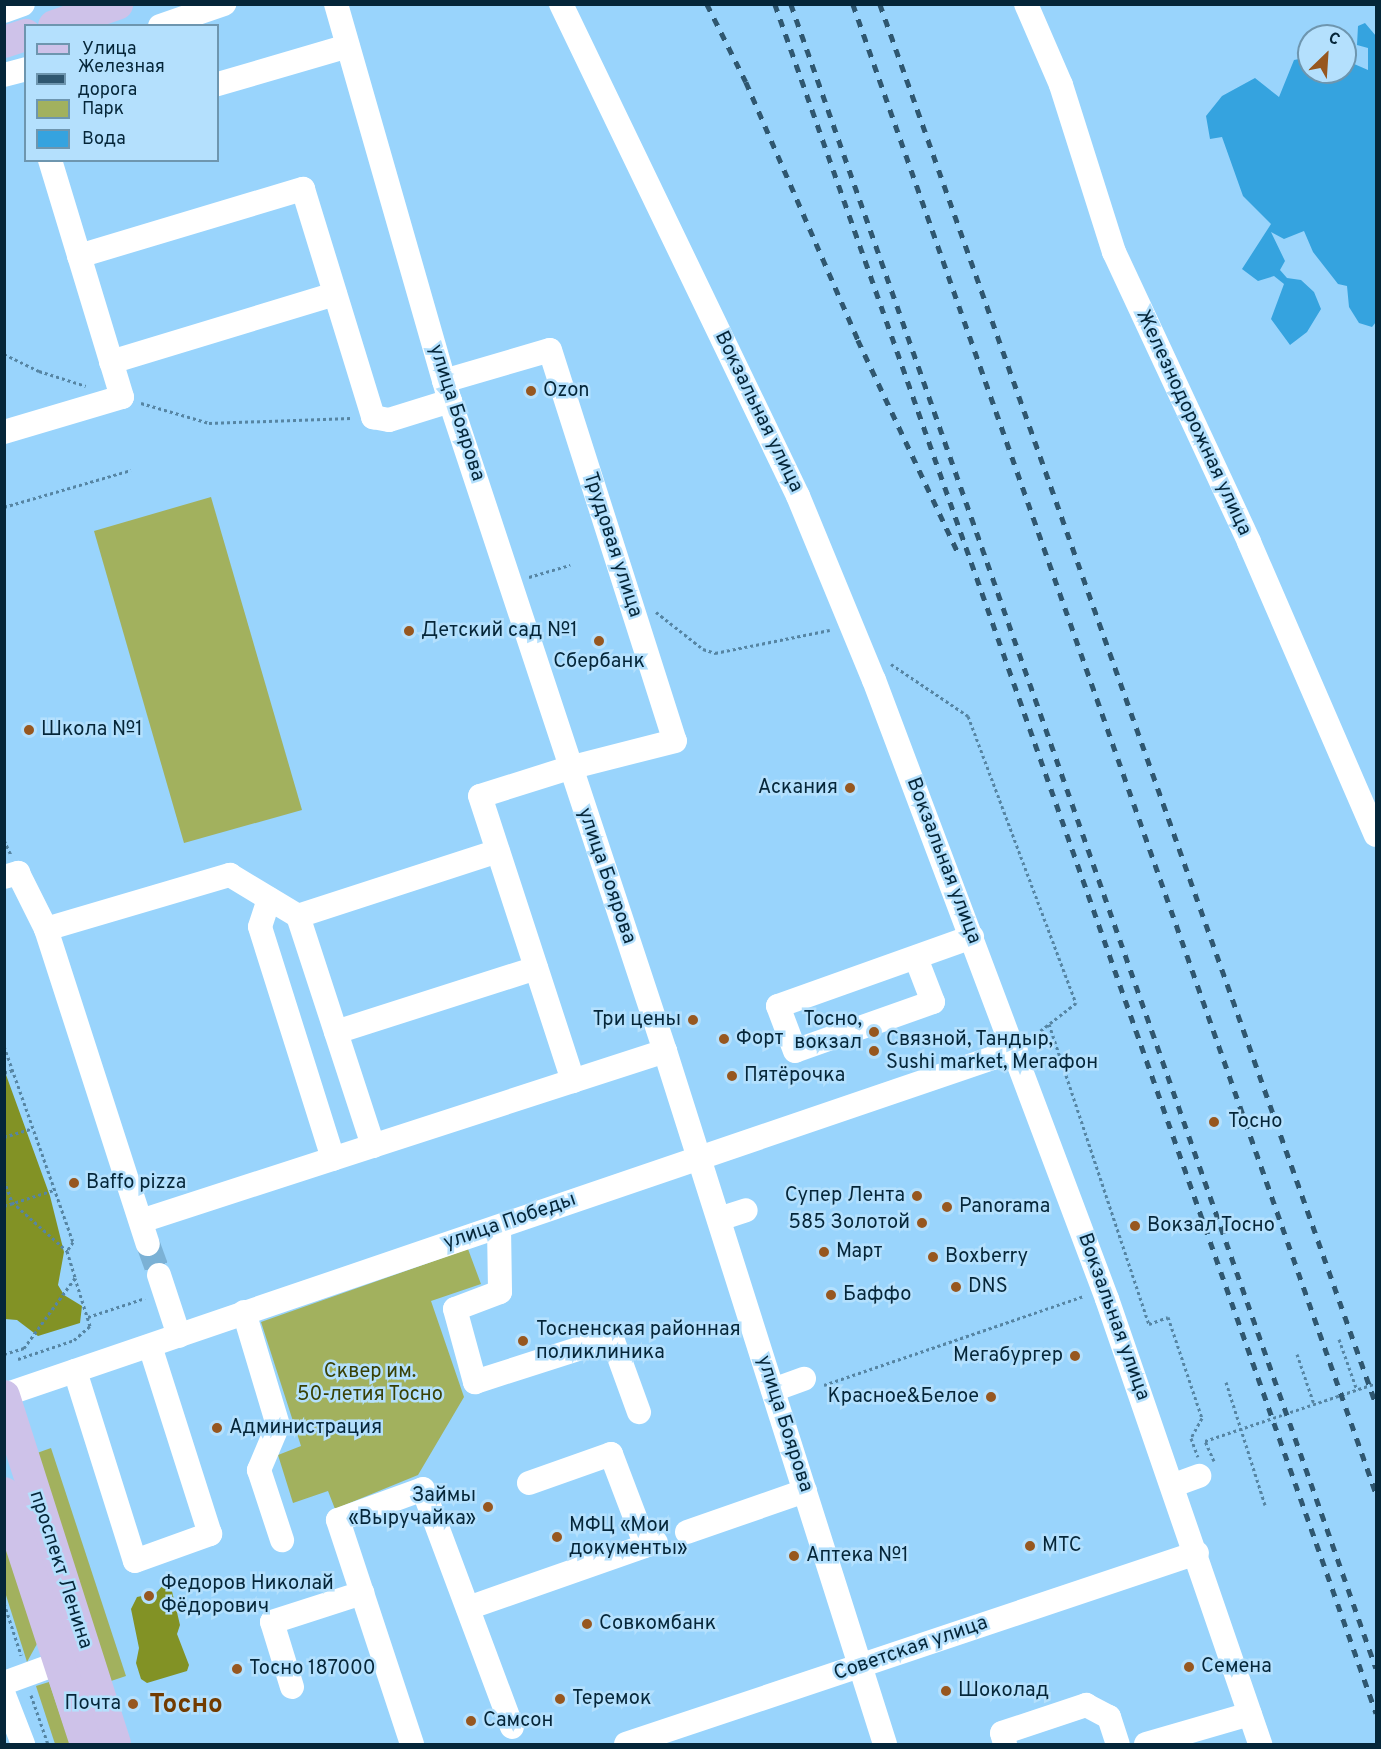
<!DOCTYPE html>
<html>
<head>
<meta charset="utf-8">
<style>
  body { margin:0 }
  #map { position:relative; width:1381px; height:1749px; overflow:hidden; background:#99d4fc; font-family:Overpass,sans-serif }
  div>[style] { position:absolute }
  [style*='--x'] { left:calc(var(--x)*1px); top:calc(var(--y)*1px); width:calc(var(--w)*1px); rotate:calc(var(--a)*1deg) }
  .green>* { inset:0; background:#a2b15e }
  .forest>* { inset:0; background:#829225 }
  .water>* { inset:0; background:#35a3df }
  .minor-tunnel>* { height:24px; margin-top:-12px; transform-origin:0; background:repeating-linear-gradient(90deg,#7bb1d5 0 24px,transparent 0 36px) }
  .path>* { height:3px; margin-top:-1.5px; transform-origin:0; background:repeating-linear-gradient(90deg,#5685a3 0 3px,transparent 0 6px) }
  .minor>* { height:24px; margin:-12px; padding:0 12px; transform-origin:12px; border-radius:12px; background:#fff }
  .major>* { height:32px; margin:-16px; padding:0 16px; transform-origin:16px; border-radius:16px; background:#cec2e9 }
  .rail>* { height:4.5px; margin-top:-2.25px; transform-origin:0; background:repeating-linear-gradient(90deg,#2f5770 0 8px,transparent 0 16px) }
  .dots>* { width:16px; height:16px; translate:-50% -50%; box-sizing:border-box; border:3px solid #b4e0fd; border-radius:50% }
  span { translate:-50% -50%; white-space:nowrap; text-align:center; line-height:1.15; -webkit-text-stroke:5px #b4e0fd; paint-order:stroke }
  .poi-label { font-size:20px; color:#052639 }
  .left { translate:0 -50%; text-align:left }
  .right { translate:-100% -50%; text-align:right }
  .street-label { font-size:20px; color:#052639 }
  .park-label { font-size:20px; color:#384005 }
  .district-label { font-size:26px; color:#723b00; font-weight:700 }
  .frame { position:absolute; inset:0; border:6px solid #052639; pointer-events:none }
  .legend { position:absolute; left:24px; top:24px; width:195px; height:138px; box-sizing:border-box; background:#b4e0fd; border:2px solid #6e96af; margin:0; padding:8px 10px; list-style:none; font-size:18px; color:#052639 }
  .legend li { display:flex; align-items:center; gap:12px; height:30px }
  .legend b { width:30px; border:2px solid #6e96af }
  .north { position:absolute; left:1297px; top:24px; width:60px; height:60px; box-sizing:border-box; background:#b4e0fd; border:2px solid #6e96af; border-radius:50%; rotate:25deg; font-size:16px; font-weight:700; line-height:24px; text-align:center; color:#052639 }
  .north::after { content:''; display:block; margin:auto; width:21px; height:27px; background:#97571f; clip-path:polygon(50% 0,100% 100%,50% 72%,0 100%) }
</style>
</head>
<body>
<div id="map">
  <div class="green">
    <div style="clip-path:polygon(211px 497px,302px 810px,184px 843px,94px 531px)"></div>
    <div style="clip-path:polygon(468px 1249px,481px 1284px,431px 1301px,464px 1397px,418px 1475px,335px 1509px,328px 1491px,293px 1503px,278px 1455px,301px 1446px,261px 1322px)"></div>
    <div style="clip-path:polygon(51px 1448px,126px 1676px,111px 1681px,37px 1453px)"></div>
    <div style="clip-path:polygon(4px 1541px,38px 1642px,27px 1662px,5px 1592px)"></div>
    <div style="clip-path:polygon(49px 1682px,70px 1744px,55px 1744px,36px 1686px)"></div>
  </div>
  <div class="forest">
    <div style="clip-path:polygon(5px 1072px,50px 1196px,64px 1252px,58px 1285px,64px 1295px,82px 1306px,80px 1323px,38px 1336px,17px 1320px,5px 1319px)"></div>
    <div style="clip-path:polygon(165px 1583px,171px 1587px,180px 1625px,177px 1634px,189px 1665px,187px 1671px,147px 1683px,141px 1679px,136px 1663px,139px 1648px,131px 1609px,137px 1597px,156px 1593px)"></div>
  </div>
  <div class="water">
    <div style="clip-path:polygon(1365px 23px,1376px 36px,1376px 322px,1372px 327px,1359px 323px,1349px 307px,1347px 286px,1338px 284px,1313px 252px,1304px 231px,1284px 239px,1271px 232px,1285px 261px,1280px 270px,1287px 278px,1301px 280px,1314px 292px,1321px 309px,1307px 332px,1290px 345px,1271px 319px,1284px 284px,1274px 276px,1258px 281px,1242px 269px,1271px 224px,1243px 196px,1222px 137px,1210px 139px,1206px 116px,1222px 96px,1255px 78px,1279px 97px,1294px 60px,1309px 57px,1309px 72px,1345px 72px,1345px 60px,1368px 70px,1368px 48px,1357px 45px,1358px 26px)"></div>
  </div>
  <div class="minor-tunnel">
    <div style="--x:148;--y:1244;--w:33;--a:70"></div>
  </div>
  <div class="path">
    <div style="--x:4;--y:354;--w:39;--a:26"></div>
    <div style="--x:39;--y:371;--w:49;--a:17.7"></div>
    <div style="--x:141;--y:403;--w:71;--a:16.4"></div>
    <div style="--x:209;--y:423;--w:142;--a:-2"></div>
    <div style="--x:4;--y:507;--w:132;--a:-16.2"></div>
    <div style="--x:529;--y:577;--w:43;--a:-16.3"></div>
    <div style="--x:656;--y:612;--w:60;--a:38.2"></div>
    <div style="--x:703;--y:649;--w:13;--a:18"></div>
    <div style="--x:715;--y:653;--w:117;--a:-11.3"></div>
    <div style="--x:891;--y:664;--w:93;--a:34"></div>
    <div style="--x:968;--y:716;--w:307;--a:69.4"></div>
    <div style="--x:1076;--y:1003;--w:57;--a:142.1"></div>
    <div style="--x:4;--y:840;--w:17;--a:65"></div>
    <div style="--x:1049;--y:1024;--w:316;--a:71.6"></div>
    <div style="--x:1149;--y:1324;--w:20;--a:-20"></div>
    <div style="--x:1168;--y:1317;--w:107;--a:71.4"></div>
    <div style="--x:1202;--y:1418;--w:23;--a:119"></div>
    <div style="--x:1191;--y:1438;--w:20;--a:70"></div>
    <div style="--x:4;--y:1046;--w:208;--a:70.6"></div>
    <div style="--x:73;--y:1242;--w:11;--a:124"></div>
    <div style="--x:4;--y:1073;--w:9;--a:-18"></div>
    <div style="--x:4;--y:1137;--w:30;--a:-17"></div>
    <div style="--x:4;--y:1180;--w:23;--a:70"></div>
    <div style="--x:12;--y:1202;--w:74;--a:41.7"></div>
    <div style="--x:67;--y:1251;--w:28;--a:73"></div>
    <div style="--x:75;--y:1278;--w:87;--a:126.1"></div>
    <div style="--x:24;--y:1348;--w:21;--a:163"></div>
    <div style="--x:4;--y:1206;--w:52;--a:-17.7"></div>
    <div style="--x:88;--y:1317;--w:60;--a:-18.4"></div>
    <div style="--x:1339;--y:1339;--w:54;--a:70.6"></div>
    <div style="--x:1297;--y:1354;--w:53;--a:71.2"></div>
    <div style="--x:18;--y:1359;--w:59;--a:-18.7"></div>
    <div style="--x:74;--y:1340;--w:21;--a:-41"></div>
    <div style="--x:90;--y:1326;--w:50;--a:-107.4"></div>
    <div style="--x:1226;--y:1382;--w:129;--a:72.4"></div>
    <div style="--x:824;--y:1385;--w:275;--a:-18.9"></div>
    <div style="--x:1214;--y:1461;--w:22;--a:-114"></div>
    <div style="--x:1205;--y:1441;--w:181;--a:-18.7"></div>
    <div style="--x:4;--y:1603;--w:55;--a:71.9"></div>
    <div style="--x:31;--y:1695;--w:52;--a:70.9"></div>
  </div>
  <div class="minor">
    <div style="--x:336;--y:4;--w:413;--a:74"></div>
    <div style="--x:450;--y:401;--w:685;--a:71.7"></div>
    <div style="--x:665;--y:1051;--w:727;--a:72.39"></div>
    <div style="--x:561;--y:4;--w:546;--a:64.28"></div>
    <div style="--x:798;--y:496;--w:199;--a:67.6"></div>
    <div style="--x:874;--y:680;--w:661;--a:69.37"></div>
    <div style="--x:1107;--y:1299;--w:471;--a:71"></div>
    <div style="--x:1026;--y:4;--w:88;--a:66.6"></div>
    <div style="--x:1061;--y:85;--w:175;--a:72.4"></div>
    <div style="--x:1114;--y:252;--w:320;--a:65"></div>
    <div style="--x:1249;--y:542;--w:319;--a:66.6"></div>
    <div style="--x:4;--y:11;--w:20;--a:-20"></div>
    <div style="--x:160;--y:26;--w:68;--a:-19"></div>
    <div style="--x:4;--y:75;--w:23;--a:-15"></div>
    <div style="--x:218;--y:84;--w:135;--a:-16.3"></div>
    <div style="--x:79;--y:256;--w:234;--a:-16.7"></div>
    <div style="--x:303;--y:189;--w:239;--a:72.9"></div>
    <div style="--x:373;--y:417;--w:16;--a:11"></div>
    <div style="--x:389;--y:420;--w:64;--a:-17.3"></div>
    <div style="--x:111;--y:362;--w:234;--a:-16.9"></div>
    <div style="--x:444;--y:381;--w:110;--a:-16.3"></div>
    <div style="--x:550;--y:350;--w:410;--a:72.3"></div>
    <div style="--x:675;--y:741;--w:109;--a:165.7"></div>
    <div style="--x:569;--y:768;--w:93;--a:162.5"></div>
    <div style="--x:480;--y:796;--w:300;--a:71.9"></div>
    <div style="--x:4;--y:432;--w:123;--a:-16.5"></div>
    <div style="--x:122;--y:397;--w:248;--a:-106.9"></div>
    <div style="--x:4;--y:877;--w:15;--a:-16"></div>
    <div style="--x:18;--y:873;--w:63;--a:63.4"></div>
    <div style="--x:46;--y:929;--w:331;--a:72.1"></div>
    <div style="--x:269;--y:899;--w:29;--a:108"></div>
    <div style="--x:260;--y:927;--w:243;--a:72.5"></div>
    <div style="--x:298;--y:916;--w:210;--a:-18"></div>
    <div style="--x:46;--y:929;--w:192;--a:-16.4"></div>
    <div style="--x:230;--y:875;--w:79;--a:31.1"></div>
    <div style="--x:298;--y:916;--w:242;--a:71.9"></div>
    <div style="--x:916;--y:958;--w:47;--a:68.9"></div>
    <div style="--x:933;--y:1002;--w:146;--a:160.5"></div>
    <div style="--x:795;--y:1051;--w:48;--a:-110.7"></div>
    <div style="--x:778;--y:1006;--w:206;--a:-19.6"></div>
    <div style="--x:336;--y:1032;--w:210;--a:-17.7"></div>
    <div style="--x:719;--y:1219;--w:28;--a:-18"></div>
    <div style="--x:141;--y:1221;--w:551;--a:-17.97"></div>
    <div style="--x:499;--y:1227;--w:65;--a:89.1"></div>
    <div style="--x:500;--y:1292;--w:48;--a:159.3"></div>
    <div style="--x:455;--y:1309;--w:76;--a:74.7"></div>
    <div style="--x:475;--y:1382;--w:144;--a:-17.8"></div>
    <div style="--x:612;--y:1338;--w:79;--a:70"></div>
    <div style="--x:159;--y:1275;--w:64;--a:71.8"></div>
    <div style="--x:244;--y:1312;--w:118;--a:73.3"></div>
    <div style="--x:278;--y:1425;--w:49;--a:112.9"></div>
    <div style="--x:259;--y:1470;--w:74;--a:71.8"></div>
    <div style="--x:75;--y:1371;--w:199;--a:72.5"></div>
    <div style="--x:135;--y:1561;--w:80;--a:-19.8"></div>
    <div style="--x:210;--y:1534;--w:197;--a:-107.7"></div>
    <div style="--x:773;--y:1390;--w:33;--a:-20"></div>
    <div style="--x:4;--y:1395;--w:1069;--a:-18.82"></div>
    <div style="--x:529;--y:1483;--w:87;--a:-19.5"></div>
    <div style="--x:611;--y:1454;--w:98;--a:69.2"></div>
    <div style="--x:1174;--y:1485;--w:27;--a:-20"></div>
    <div style="--x:687;--y:1532;--w:125;--a:-19.2"></div>
    <div style="--x:468;--y:1608;--w:199;--a:-19.3"></div>
    <div style="--x:4;--y:1683;--w:59;--a:-20"></div>
    <div style="--x:292;--y:1687;--w:68;--a:-107.1"></div>
    <div style="--x:272;--y:1622;--w:95;--a:-17.9"></div>
    <div style="--x:4;--y:1695;--w:53;--a:68.8"></div>
    <div style="--x:412;--y:1744;--w:236;--a:-108.3"></div>
    <div style="--x:338;--y:1520;--w:90;--a:-20"></div>
    <div style="--x:423;--y:1489;--w:254;--a:69.5"></div>
    <div style="--x:626;--y:1744;--w:602;--a:-18.5"></div>
    <div style="--x:1005;--y:1744;--w:11;--a:-105"></div>
    <div style="--x:1002;--y:1733;--w:89;--a:-18.4"></div>
    <div style="--x:1086;--y:1705;--w:26;--a:28"></div>
    <div style="--x:1109;--y:1717;--w:28;--a:72"></div>
    <div style="--x:1146;--y:1744;--w:108;--a:-16.1"></div>
  </div>
  <div class="major">
    <div style="--x:54;--y:26;--w:67;--a:-19.2"></div>
    <div style="--x:4;--y:42;--w:23;--a:-18"></div>
    <div style="--x:4;--y:1396;--w:365;--a:72.3"></div>
    <div style="--x:4;--y:1493;--w:264;--a:71.9"></div>
  </div>
  <div class="rail">
    <div style="--x:707;--y:4;--w:87;--a:63.4"></div>
    <div style="--x:746;--y:82;--w:281;--a:66.5"></div>
    <div style="--x:858;--y:340;--w:238;--a:64.8"></div>
    <div style="--x:775;--y:4;--w:1812;--a:70.62"></div>
    <div style="--x:791;--y:4;--w:1764;--a:70.63"></div>
    <div style="--x:853;--y:4;--w:1578;--a:70.65"></div>
    <div style="--x:880;--y:4;--w:1485;--a:70.49"></div>
  </div>
  <div class="dots">
    <div style="left:531px;top:391px;background:#97571f"></div>
    <div style="left:409px;top:631px;background:#97571f"></div>
    <div style="left:599px;top:641px;background:#97571f"></div>
    <div style="left:29px;top:730px;background:#97571f"></div>
    <div style="left:850px;top:788px;background:#97571f"></div>
    <div style="left:693px;top:1020px;background:#97571f"></div>
    <div style="left:874px;top:1032px;background:#97571f"></div>
    <div style="left:724px;top:1039px;background:#97571f"></div>
    <div style="left:874px;top:1051px;background:#97571f"></div>
    <div style="left:732px;top:1076px;background:#97571f"></div>
    <div style="left:1214px;top:1122px;background:#97571f"></div>
    <div style="left:74px;top:1183px;background:#97571f"></div>
    <div style="left:917px;top:1196px;background:#97571f"></div>
    <div style="left:947px;top:1207px;background:#97571f"></div>
    <div style="left:922px;top:1223px;background:#97571f"></div>
    <div style="left:1135px;top:1226px;background:#97571f"></div>
    <div style="left:824px;top:1252px;background:#97571f"></div>
    <div style="left:933px;top:1257px;background:#97571f"></div>
    <div style="left:956px;top:1287px;background:#97571f"></div>
    <div style="left:831px;top:1295px;background:#97571f"></div>
    <div style="left:523px;top:1341px;background:#97571f"></div>
    <div style="left:1075px;top:1356px;background:#97571f"></div>
    <div style="left:991px;top:1397px;background:#97571f"></div>
    <div style="left:217px;top:1428px;background:#97571f"></div>
    <div style="left:488px;top:1507px;background:#97571f"></div>
    <div style="left:557px;top:1537px;background:#97571f"></div>
    <div style="left:1030px;top:1546px;background:#97571f"></div>
    <div style="left:794px;top:1556px;background:#97571f"></div>
    <div style="left:149px;top:1596px;background:#97571f"></div>
    <div style="left:587px;top:1624px;background:#97571f"></div>
    <div style="left:1189px;top:1667px;background:#97571f"></div>
    <div style="left:237px;top:1669px;background:#97571f"></div>
    <div style="left:946px;top:1691px;background:#97571f"></div>
    <div style="left:560px;top:1699px;background:#97571f"></div>
    <div style="left:133px;top:1704px;background:#97571f"></div>
    <div style="left:471px;top:1721px;background:#97571f"></div>
  </div>
  <div class="poi-label">
    <span class="left" style="left:543px;top:391px">Ozon</span>
    <span class="left" style="left:421px;top:631px">Детский сад №1</span>
    <span style="left:599px;top:662px">Сбербанк</span>
    <span class="left" style="left:41px;top:730px">Школа №1</span>
    <span class="right" style="left:838px;top:788px">Аскания</span>
    <span class="right" style="left:681px;top:1020px">Три цены</span>
    <span class="right" style="left:862px;top:1032px">Тосно,<br>вокзал</span>
    <span class="left" style="left:736px;top:1039px">Форт</span>
    <span class="left" style="left:886px;top:1052px">Связной, Тандыр,<br>Sushi market, Мегафон</span>
    <span class="left" style="left:744px;top:1076px">Пятёрочка</span>
    <span class="left" style="left:1228px;top:1122px">Тосно</span>
    <span class="left" style="left:86px;top:1183px">Baffo pizza</span>
    <span class="right" style="left:905px;top:1196px">Супер Лента</span>
    <span class="left" style="left:959px;top:1207px">Panorama</span>
    <span class="right" style="left:910px;top:1223px">585 Золотой</span>
    <span class="left" style="left:1147px;top:1226px">Вокзал Тосно</span>
    <span class="left" style="left:836px;top:1252px">Март</span>
    <span class="left" style="left:945px;top:1257px">Boxberry</span>
    <span class="left" style="left:968px;top:1287px">DNS</span>
    <span class="left" style="left:843px;top:1295px">Баффо</span>
    <span class="left" style="left:536px;top:1342px">Тосненская районная<br>поликлиника</span>
    <span class="right" style="left:1063px;top:1356px">Мегабургер</span>
    <span class="right" style="left:979px;top:1397px">Красное&amp;Белое</span>
    <span class="left" style="left:229px;top:1428px">Администрация</span>
    <span class="right" style="left:476px;top:1508px">Займы<br>«Выручайка»</span>
    <span class="left" style="left:569px;top:1538px">МФЦ «Мои<br>документы»</span>
    <span class="left" style="left:1042px;top:1546px">МТС</span>
    <span class="left" style="left:806px;top:1556px">Аптека №1</span>
    <span class="left" style="left:161px;top:1596px">Федоров Николай<br>Фёдорович</span>
    <span class="left" style="left:599px;top:1624px">Совкомбанк</span>
    <span class="left" style="left:1201px;top:1667px">Семена</span>
    <span class="left" style="left:249px;top:1669px">Тосно 187000</span>
    <span class="left" style="left:958px;top:1691px">Шоколад</span>
    <span class="left" style="left:572px;top:1699px">Теремок</span>
    <span class="right" style="left:121px;top:1704px">Почта</span>
    <span class="left" style="left:483px;top:1721px">Самсон</span>
  </div>
  <div class="street-label">
    <span style="left:758px;top:412px;rotate:64deg">Вокзальная улица</span>
    <span style="left:456px;top:413px;rotate:72deg">улица Боярова</span>
    <span style="left:1193px;top:423px;rotate:65deg">Железнодорожная улица</span>
    <span style="left:612px;top:545px;rotate:72deg">Трудовая улица</span>
    <span style="left:943px;top:861px;rotate:69deg">Вокзальная улица</span>
    <span style="left:606px;top:876px;rotate:71deg">улица Боярова</span>
    <span style="left:510px;top:1222px;rotate:-19deg">улица Победы</span>
    <span style="left:1113px;top:1317px;rotate:70deg">Вокзальная улица</span>
    <span style="left:784px;top:1424px;rotate:72deg">улица Боярова</span>
    <span style="left:60px;top:1570px;rotate:72deg">проспект Ленина</span>
    <span style="left:911px;top:1649px;rotate:-19deg">Советская улица</span>
  </div>
  <div class="park-label">
    <span style="left:370px;top:1384px">Сквер им.<br>50-летия Тосно</span>
  </div>
  <div class="district-label">
    <span style="left:186px;top:1706px">Тосно</span>
  </div>
  <div class="frame"></div>
  <ul class="legend">
  <li><b style="height:8px;background:#cec2e9"></b>Улица</li>
  <li><b style="height:8px;background:#2f5770"></b>Железная дорога</li>
  <li><b style="height:16px;background:#a2b15e"></b>Парк</li>
  <li><b style="height:16px;background:#35a3df"></b>Вода</li>
  </ul>
  <div class="north">С</div>
</div>
</body>
</html>
